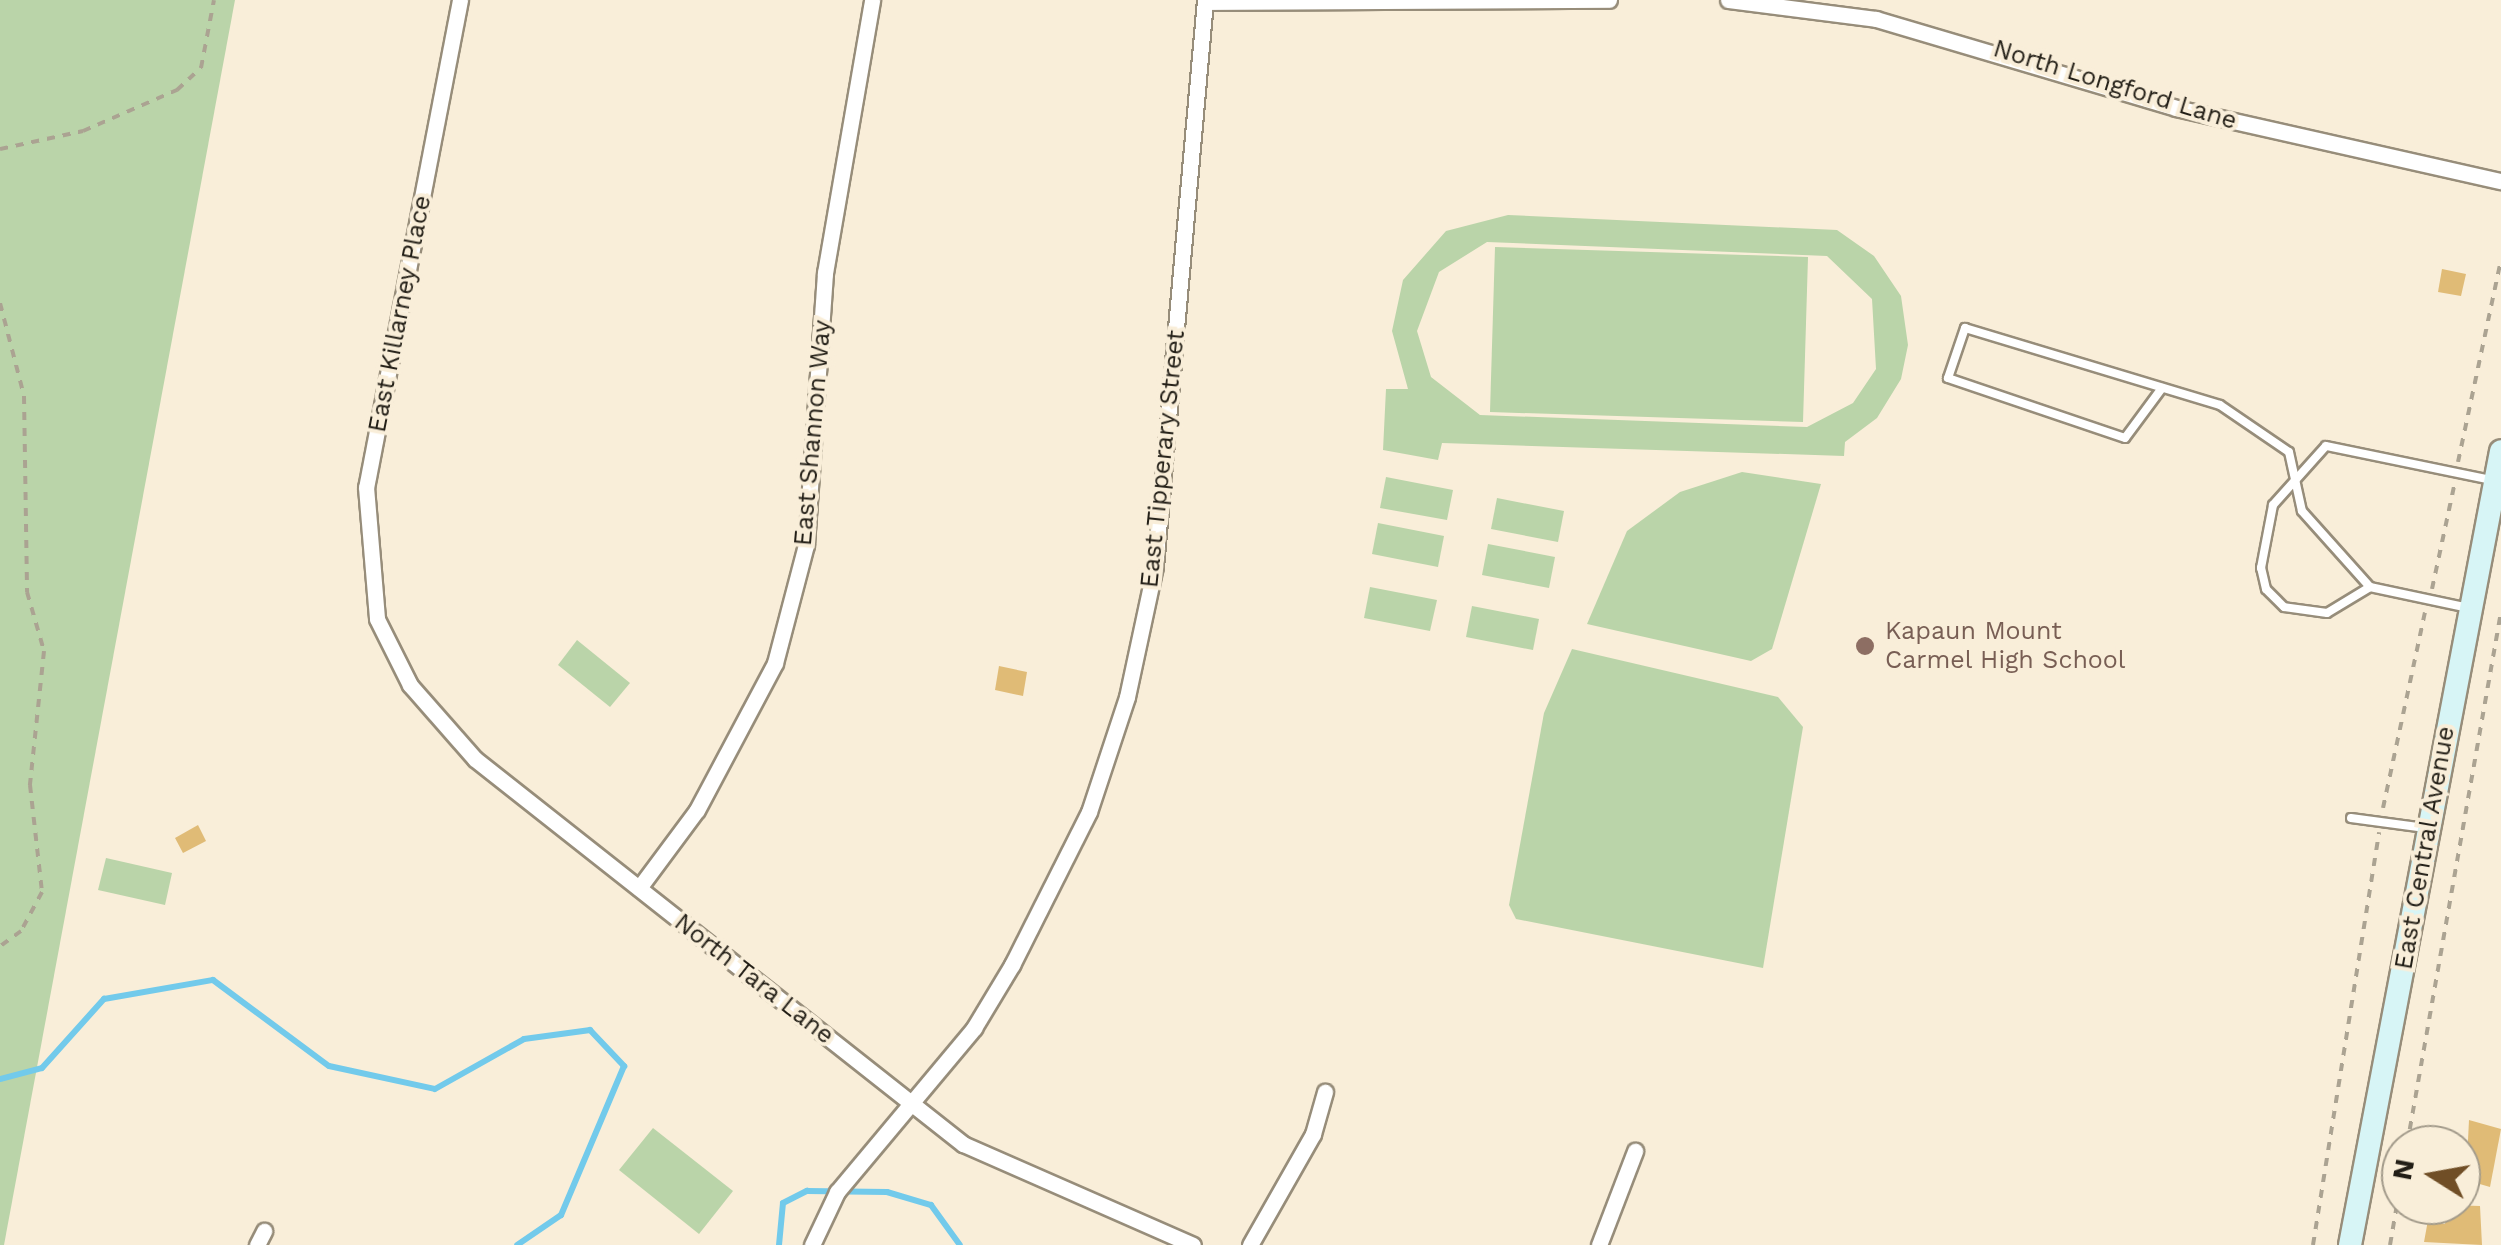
<!DOCTYPE html>
<html>
<head>
<meta charset="utf-8">
<style>
  body { margin:0 }
  #map { position:relative; width:2501px; height:1245px; overflow:hidden; background:#f9eed9; font-family:"Work Sans",sans-serif }
  div>[style] { position:absolute }
  [style*='--x'] { left:calc(var(--x)*1px); top:calc(var(--y)*1px); width:calc(var(--w)*1px); rotate:calc(var(--a)*1deg) }
  .green>* { inset:0; background:#bad4a9 }
  .stream>* { height:6px; margin:-3px; padding:0 3px; transform-origin:3px; border-radius:3px; background:#72caeb }
  .building>* { inset:0; background:#e0bb76 }
  .path>* { height:4px; margin-top:-2px; transform-origin:0; background:repeating-linear-gradient(90deg,#aba392 0 8px,transparent 0 16px) }
  .roads { filter:drop-shadow(2px 0 #978d7a) drop-shadow(-2px 0 #978d7a) drop-shadow(0 2px #978d7a) drop-shadow(0 -2px #978d7a) }
  .lane>* { height:8px; margin:-4px; padding:0 4px; transform-origin:4px; border-radius:4px; background:#fff }
  .street>* { height:15px; margin:-7.5px; padding:0 7.5px; transform-origin:7.5px; border-radius:7.5px; background:#fff }
  .secondary>* { height:22px; margin:-11px; padding:0 11px; transform-origin:11px; border-radius:11px; background:#d7f5f6 }
  .dots>* { width:28px; height:28px; translate:-50% -50%; box-sizing:border-box; border:5px solid #f9eed9; border-radius:50% }
  span { translate:-50% -50%; white-space:nowrap; text-align:center; line-height:1.15; -webkit-text-stroke:8px #f9eed9; paint-order:stroke }
  .street-label { font-size:25px; color:#221e16 }
  .education-label { font-size:25px; color:#785e54 }
  .left { translate:0 -50%; text-align:left }
  .north { position:absolute; left:2381px; top:1125px; width:100px; height:100px; box-sizing:border-box; background:#f9eed9; border:2px solid #a39b8b; border-radius:50%; rotate:281deg; font-size:28px; font-weight:700; line-height:40px; text-align:center; color:#221e16 }
  .north::after { content:''; display:block; margin:auto; width:35px; height:45px; background:#704e26; clip-path:polygon(50% 0,100% 100%,50% 72%,0 100%) }
</style>
</head>
<body>
<div id="map">
  <div class="green">
    <div style="clip-path:polygon(0 0,235px 0,4px 1245px,0 1245px)"></div>
    <div style="clip-path:polygon(evenodd,1508px 215px,1837px 230px,1874px 256px,1901px 296px,1908px 345px,1901px 379px,1877px 418px,1845px 442px,1844px 456px,1442px 443px,1438px 460px,1383px 450px,1386px 389px,1408px 389px,1392px 331px,1403px 280px,1446px 231px,1508px 215px,1487px 242px,1827px 256px,1872px 299px,1876px 369px,1853px 403px,1807px 427px,1480px 415px,1431px 377px,1417px 331px,1439px 272px,1487px 242px)"></div>
    <div style="clip-path:polygon(1495px 247px,1808px 257px,1803px 422px,1490px 412px)"></div>
    <div style="clip-path:polygon(1742px 472px,1821px 484px,1772px 649px,1751px 661px,1587px 624px,1627px 531px,1680px 492px)"></div>
    <div style="clip-path:polygon(1386px 477px,1453px 490px,1447px 520px,1380px 508px)"></div>
    <div style="clip-path:polygon(1497px 498px,1564px 511px,1558px 542px,1491px 529px)"></div>
    <div style="clip-path:polygon(1378px 523px,1444px 536px,1438px 567px,1372px 554px)"></div>
    <div style="clip-path:polygon(1488px 544px,1555px 557px,1549px 588px,1482px 575px)"></div>
    <div style="clip-path:polygon(1370px 587px,1437px 600px,1430px 631px,1364px 618px)"></div>
    <div style="clip-path:polygon(1472px 606px,1539px 619px,1533px 650px,1466px 637px)"></div>
    <div style="clip-path:polygon(577px 640px,630px 683px,610px 707px,558px 665px)"></div>
    <div style="clip-path:polygon(1572px 649px,1778px 697px,1803px 727px,1763px 968px,1516px 919px,1509px 905px,1544px 713px)"></div>
    <div style="clip-path:polygon(106px 858px,172px 873px,165px 905px,98px 890px)"></div>
    <div style="clip-path:polygon(653px 1128px,733px 1191px,699px 1234px,619px 1170px)"></div>
  </div>
  <div class="stream">
    <div style="--x:0;--y:1079;--w:43;--a:-14.7"></div>
    <div style="--x:42;--y:1068;--w:93;--a:-48.1"></div>
    <div style="--x:104;--y:999;--w:111;--a:-9.9"></div>
    <div style="--x:213;--y:980;--w:144;--a:36.6"></div>
    <div style="--x:329;--y:1066;--w:108;--a:12.2"></div>
    <div style="--x:435;--y:1089;--w:102;--a:-29.3"></div>
    <div style="--x:524;--y:1039;--w:67;--a:-7.8"></div>
    <div style="--x:590;--y:1030;--w:50;--a:46.6"></div>
    <div style="--x:624;--y:1066;--w:162;--a:112.9"></div>
    <div style="--x:561;--y:1215;--w:53;--a:145.7"></div>
    <div style="--x:779;--y:1245;--w:42;--a:-84.6"></div>
    <div style="--x:783;--y:1203;--w:27;--a:-27"></div>
    <div style="--x:807;--y:1191;--w:80;--a:0.7"></div>
    <div style="--x:887;--y:1192;--w:46;--a:16.5"></div>
    <div style="--x:931;--y:1205;--w:49;--a:54.1"></div>
  </div>
  <div class="building">
    <div style="clip-path:polygon(2442px 269px,2466px 274px,2461px 296px,2438px 292px)"></div>
    <div style="clip-path:polygon(999px 666px,1027px 672px,1023px 696px,995px 690px)"></div>
    <div style="clip-path:polygon(198px 825px,206px 841px,183px 853px,175px 838px)"></div>
    <div style="clip-path:polygon(2469px 1120px,2501px 1129px,2490px 1187px,2466px 1180px)"></div>
    <div style="clip-path:polygon(2448px 1205px,2480px 1206px,2482px 1245px,2424px 1242px,2428px 1220px,2445px 1224px)"></div>
  </div>
  <div class="path">
    <div style="--x:0;--y:149;--w:85;--a:-12.2"></div>
    <div style="--x:83;--y:131;--w:103;--a:-23.6"></div>
    <div style="--x:177;--y:90;--w:33;--a:-43"></div>
    <div style="--x:201;--y:68;--w:69;--a:-79.2"></div>
    <div style="--x:0;--y:303;--w:96;--a:75.5"></div>
    <div style="--x:24;--y:396;--w:196;--a:89.1"></div>
    <div style="--x:27;--y:592;--w:61;--a:73.9"></div>
    <div style="--x:44;--y:651;--w:135;--a:96"></div>
    <div style="--x:30;--y:785;--w:108;--a:83.6"></div>
    <div style="--x:42;--y:892;--w:44;--a:118.3"></div>
    <div style="--x:21;--y:931;--w:26;--a:144"></div>
    <div style="--x:2458;--y:462;--w:208;--a:-78"></div>
    <div style="--x:2432;--y:589;--w:105;--a:-77.9"></div>
    <div style="--x:2383;--y:808;--w:200;--a:-77.9"></div>
    <div style="--x:2407;--y:1145;--w:541;--a:-80"></div>
    <div style="--x:2313;--y:1245;--w:418;--a:-80.9"></div>
    <div style="--x:2390;--y:1245;--w:65;--a:-80.2"></div>
  </div>
  <div class="roads">
    <div class="lane">
      <div style="--x:2162;--y:388;--w:62;--a:126.5"></div>
      <div style="--x:2125;--y:438;--w:187;--a:-161.3"></div>
      <div style="--x:1948;--y:378;--w:53;--a:-71.2"></div>
      <div style="--x:1965;--y:328;--w:266;--a:16.8"></div>
      <div style="--x:2220;--y:405;--w:83;--a:34.3"></div>
      <div style="--x:2289;--y:452;--w:60;--a:77.6"></div>
      <div style="--x:2302;--y:511;--w:102;--a:48.2"></div>
      <div style="--x:2370;--y:587;--w:101;--a:12"></div>
      <div style="--x:2370;--y:587;--w:50;--a:148.8"></div>
      <div style="--x:2327;--y:613;--w:43;--a:-172.1"></div>
      <div style="--x:2284;--y:607;--w:25;--a:-135"></div>
      <div style="--x:2266;--y:589;--w:22;--a:-103"></div>
      <div style="--x:2261;--y:568;--w:64;--a:-79.2"></div>
      <div style="--x:2273;--y:505;--w:79;--a:-48.1"></div>
      <div style="--x:2326;--y:446;--w:168;--a:11.6"></div>
      <div style="--x:2351;--y:818;--w:75;--a:7.7"></div>
    </div>
    <div class="street">
      <div style="--x:460;--y:0;--w:496;--a:100.9"></div>
      <div style="--x:366;--y:487;--w:132;--a:85.2"></div>
      <div style="--x:377;--y:619;--w:74;--a:63.4"></div>
      <div style="--x:410;--y:685;--w:98;--a:48.7"></div>
      <div style="--x:475;--y:759;--w:622;--a:38.27"></div>
      <div style="--x:963;--y:1144;--w:251;--a:23.7"></div>
      <div style="--x:1728;--y:0;--w:149;--a:7.3"></div>
      <div style="--x:1876;--y:19;--w:313;--a:16.5"></div>
      <div style="--x:2176;--y:108;--w:333;--a:12.7"></div>
      <div style="--x:1205;--y:2;--w:404;--a:-0.3"></div>
      <div style="--x:639;--y:888;--w:97;--a:-53.4"></div>
      <div style="--x:697;--y:810;--w:166;--a:-62"></div>
      <div style="--x:775;--y:663;--w:122;--a:-75.3"></div>
      <div style="--x:806;--y:545;--w:273;--a:-86"></div>
      <div style="--x:825;--y:273;--w:277;--a:-80.2"></div>
      <div style="--x:257;--y:1245;--w:16;--a:-63"></div>
      <div style="--x:812;--y:1245;--w:59;--a:-64.7"></div>
      <div style="--x:837;--y:1192;--w:214;--a:-50.1"></div>
      <div style="--x:974;--y:1028;--w:74;--a:-58.9"></div>
      <div style="--x:1012;--y:965;--w:171;--a:-63.3"></div>
      <div style="--x:1089;--y:812;--w:121;--a:-71.7"></div>
      <div style="--x:1127;--y:697;--w:134;--a:-77.9"></div>
      <div style="--x:1155;--y:566;--w:568;--a:-84.95"></div>
      <div style="--x:1250;--y:1245;--w:128;--a:-60.4"></div>
      <div style="--x:1313;--y:1134;--w:44;--a:-74.1"></div>
      <div style="--x:1599;--y:1245;--w:101;--a:-69"></div>
    </div>
    <div class="secondary">
      <div style="--x:2350;--y:1245;--w:808;--a:-79.23"></div>
    </div>
  </div>
  <div class="dots">
    <div style="left:1865px;top:646px;background:#8d6e63"></div>
  </div>
  <div class="street-label">
    <span style="left:2115px;top:85px;rotate:17deg">North Longford Lane</span>
    <span style="left:400px;top:314px;rotate:-79deg">East Killarney Place</span>
    <span style="left:813px;top:433px;rotate:-85deg">East Shannon Way</span>
    <span style="left:1163px;top:459px;rotate:-84deg">East Tipperary Street</span>
    <span style="left:2425px;top:848px;rotate:-80deg">East Central Avenue</span>
    <span style="left:754px;top:979px;rotate:38deg">North Tara Lane</span>
  </div>
  <div class="education-label">
    <span class="left" style="left:1885px;top:646px">Kapaun Mount<br>Carmel High School</span>
  </div>
  <div class="north">N</div>
</div>
</body>
</html>
